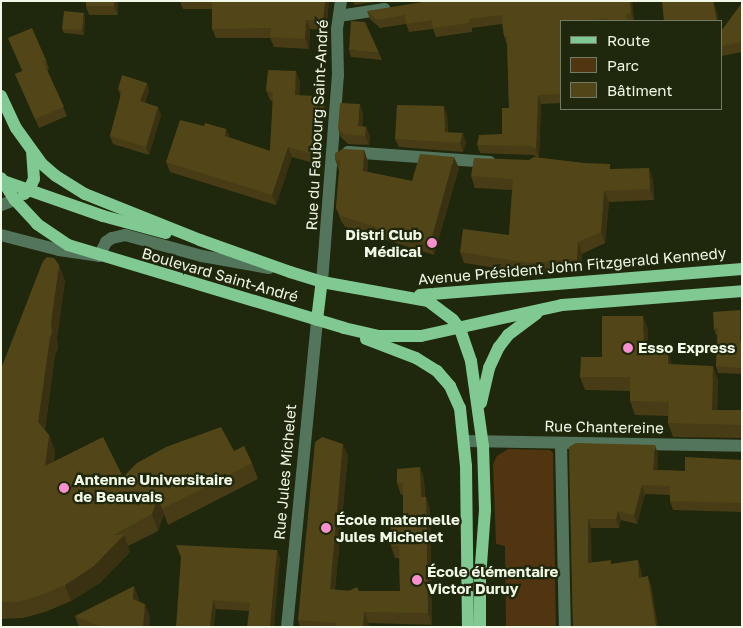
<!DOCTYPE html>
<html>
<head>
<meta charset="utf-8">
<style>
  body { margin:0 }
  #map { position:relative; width:743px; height:628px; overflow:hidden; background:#1f270c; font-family:"Golos Text",sans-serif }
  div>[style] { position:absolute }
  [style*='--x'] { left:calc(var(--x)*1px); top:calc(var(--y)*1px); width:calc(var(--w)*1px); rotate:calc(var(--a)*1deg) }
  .green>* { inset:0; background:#513410 }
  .minor>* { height:12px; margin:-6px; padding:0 6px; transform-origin:6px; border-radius:6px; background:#53755b }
  .major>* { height:12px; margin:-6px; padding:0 6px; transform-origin:6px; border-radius:6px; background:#80c992 }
  .wall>* { inset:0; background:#473c15 }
  .shaded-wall>* { inset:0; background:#393111 }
  .building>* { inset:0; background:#524618 }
  .dots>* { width:14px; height:14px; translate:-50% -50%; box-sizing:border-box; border:2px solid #1f270c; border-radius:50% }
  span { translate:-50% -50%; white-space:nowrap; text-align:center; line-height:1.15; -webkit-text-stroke:4.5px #1f270c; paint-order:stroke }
  .street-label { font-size:15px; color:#f2f8e7 }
  .poi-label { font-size:15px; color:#f2f8e7; font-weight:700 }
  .right { translate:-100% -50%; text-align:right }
  .left { translate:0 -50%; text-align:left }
  .frame { position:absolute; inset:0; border:2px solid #f2f8e7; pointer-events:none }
  .legend { position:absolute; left:560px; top:20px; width:162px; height:90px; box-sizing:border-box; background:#1f270c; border:1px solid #737b64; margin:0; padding:6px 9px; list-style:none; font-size:15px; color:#f2f8e7 }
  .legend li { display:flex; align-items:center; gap:10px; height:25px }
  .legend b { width:25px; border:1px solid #737b64 }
</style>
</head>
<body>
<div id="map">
  <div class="green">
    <div style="clip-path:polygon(508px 449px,550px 450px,553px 453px,556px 627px,506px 627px,505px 546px,496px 544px,493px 464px,497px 456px)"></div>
  </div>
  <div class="minor">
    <div style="--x:339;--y:16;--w:46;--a:-8.8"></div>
    <div style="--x:348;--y:152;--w:142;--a:4"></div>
    <div style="--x:1;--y:205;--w:15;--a:-20"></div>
    <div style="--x:1;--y:235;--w:60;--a:14.5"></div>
    <div style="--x:59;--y:250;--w:40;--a:8.5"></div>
    <div style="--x:99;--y:256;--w:16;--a:-63"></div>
    <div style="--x:106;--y:242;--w:7;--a:-34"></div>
    <div style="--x:112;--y:238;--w:13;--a:-13"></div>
    <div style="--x:125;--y:235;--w:80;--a:15.3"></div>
    <div style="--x:202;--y:256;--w:68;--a:10.2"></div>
    <div style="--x:322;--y:282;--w:207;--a:-85.6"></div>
    <div style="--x:338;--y:76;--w:47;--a:-91.2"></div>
    <div style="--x:337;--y:29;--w:28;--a:-82"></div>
    <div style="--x:465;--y:441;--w:277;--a:1"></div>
    <div style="--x:561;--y:443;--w:184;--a:88.8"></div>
    <div style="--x:287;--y:627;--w:308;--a:-84.4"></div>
  </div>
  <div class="major">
    <div style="--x:1;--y:96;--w:35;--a:65"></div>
    <div style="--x:16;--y:128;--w:44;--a:54.2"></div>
    <div style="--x:42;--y:164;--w:18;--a:41"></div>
    <div style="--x:56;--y:176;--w:34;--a:32"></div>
    <div style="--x:85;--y:194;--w:124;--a:21.8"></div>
    <div style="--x:200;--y:240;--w:96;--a:19.6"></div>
    <div style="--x:290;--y:272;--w:34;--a:17"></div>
    <div style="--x:322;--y:282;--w:108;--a:10.2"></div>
    <div style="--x:428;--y:301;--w:31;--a:37"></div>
    <div style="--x:453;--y:320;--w:11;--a:52"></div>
    <div style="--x:460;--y:329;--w:34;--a:71"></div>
    <div style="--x:471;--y:361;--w:86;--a:82"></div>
    <div style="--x:483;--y:446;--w:64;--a:88.2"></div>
    <div style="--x:485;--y:510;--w:68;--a:94.2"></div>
    <div style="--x:480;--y:578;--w:49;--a:90"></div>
    <div style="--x:1;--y:178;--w:26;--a:58"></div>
    <div style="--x:15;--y:200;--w:33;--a:47"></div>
    <div style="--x:37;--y:224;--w:37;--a:34"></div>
    <div style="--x:68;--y:245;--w:288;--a:16.7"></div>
    <div style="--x:344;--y:328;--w:37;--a:13"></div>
    <div style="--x:380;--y:336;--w:41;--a:0"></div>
    <div style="--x:421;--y:336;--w:144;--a:-12.4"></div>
    <div style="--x:562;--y:305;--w:181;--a:-4.4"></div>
    <div style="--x:3;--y:181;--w:106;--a:19.3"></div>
    <div style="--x:103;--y:216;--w:65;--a:15.1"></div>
    <div style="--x:24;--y:194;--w:6;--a:-39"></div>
    <div style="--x:29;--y:190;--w:12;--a:-66"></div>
    <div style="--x:34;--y:179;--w:26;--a:-94"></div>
    <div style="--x:420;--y:295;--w:323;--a:-4.6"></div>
    <div style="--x:317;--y:320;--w:38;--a:-83"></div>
    <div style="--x:366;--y:339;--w:53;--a:20.8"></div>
    <div style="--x:416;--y:358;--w:25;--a:32"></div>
    <div style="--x:437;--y:371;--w:20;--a:49"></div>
    <div style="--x:450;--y:386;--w:24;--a:66"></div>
    <div style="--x:460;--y:408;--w:58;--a:84.1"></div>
    <div style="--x:466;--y:466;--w:161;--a:89.3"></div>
    <div style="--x:481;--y:403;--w:36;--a:-77"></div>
    <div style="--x:489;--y:368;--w:23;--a:-65"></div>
    <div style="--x:499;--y:347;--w:15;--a:-53"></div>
    <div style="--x:508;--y:335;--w:36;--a:-37"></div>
  </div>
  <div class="wall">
    <div style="clip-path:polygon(86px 1px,118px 1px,118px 15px,89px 15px,86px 6px)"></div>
    <div style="clip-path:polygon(180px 1px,329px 1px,326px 30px,310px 29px,309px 49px,274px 47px,270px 38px,216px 38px,212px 29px,212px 9px,183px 9px)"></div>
    <div style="clip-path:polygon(352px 1px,382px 1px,355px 5px)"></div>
    <div style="clip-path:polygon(632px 1px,634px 21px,562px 21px,562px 103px,541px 104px,539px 158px,533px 155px,480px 153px,477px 145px,502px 134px,509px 108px,507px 45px,504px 36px,502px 24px,472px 28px,472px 32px,436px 37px,433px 29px,409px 32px,406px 24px,380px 28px,370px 19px,367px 11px)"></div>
    <div style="clip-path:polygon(742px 3px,742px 52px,722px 56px,722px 30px)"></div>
    <div style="clip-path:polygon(85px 18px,84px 35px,64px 33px,62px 29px)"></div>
    <div style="clip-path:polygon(8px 38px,46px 60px,49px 69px,47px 70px,67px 116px,39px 128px,15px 74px,22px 71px)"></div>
    <div style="clip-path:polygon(349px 50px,379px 53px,382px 60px,351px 57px)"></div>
    <div style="clip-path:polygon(300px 81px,299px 95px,319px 102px,323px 102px,327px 112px,326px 121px,320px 115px,317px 164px,292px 157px,276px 205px,170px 172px,166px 162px,204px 126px,226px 129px,230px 138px,270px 151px,273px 102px,270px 100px,266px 90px)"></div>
    <div style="clip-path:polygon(147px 83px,149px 90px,145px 103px,158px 107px,161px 115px,149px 155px,113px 144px,110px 136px,121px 97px,118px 89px)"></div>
    <div style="clip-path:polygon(363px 113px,362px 126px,366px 127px,370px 136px,369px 145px,348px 144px,341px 137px,338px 128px)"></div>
    <div style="clip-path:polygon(447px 115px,448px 133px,466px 142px,463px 152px,399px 147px,395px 139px)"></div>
    <div style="clip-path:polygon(364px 150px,368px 162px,367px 172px,412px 181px,459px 168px,434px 255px,345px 227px,340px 219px,336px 208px,339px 171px,335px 159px)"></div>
    <div style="clip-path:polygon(612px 169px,653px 179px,654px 200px,609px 202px,605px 243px,582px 254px,581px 271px,533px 274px,464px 263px,460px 252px,509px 235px,512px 190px,475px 188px,471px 176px)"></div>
    <div style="clip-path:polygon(59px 265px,65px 281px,57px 338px,58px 348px,55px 355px,45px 430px,49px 435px,55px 451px,54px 462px,123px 477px,234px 451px,252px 463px,258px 479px,168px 525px,164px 514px,158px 531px,128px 546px,130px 552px,100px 583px,71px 601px,45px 612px,23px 618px,1px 619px,1px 369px)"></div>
    <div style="clip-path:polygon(740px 310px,742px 316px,742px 374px,718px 373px,716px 366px,717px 335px,716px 335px,714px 329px)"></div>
    <div style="clip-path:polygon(648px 329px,648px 353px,672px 365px,718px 379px,717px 410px,742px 410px,742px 438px,673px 437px,668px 423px,669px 416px,635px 415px,630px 401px,630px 391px,585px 390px,580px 377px,602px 357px)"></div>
    <div style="clip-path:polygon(569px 447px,658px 454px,657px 470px,685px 471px,742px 460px,742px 512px,673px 510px,670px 501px,670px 495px,645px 494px,637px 524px,621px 520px,619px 528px,591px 528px,591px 562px,612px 564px,638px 560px,641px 570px,642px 577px,651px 585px,658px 627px,573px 627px)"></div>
    <div style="clip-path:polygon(348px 455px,335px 590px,359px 591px,400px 591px,399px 558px,395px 558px,391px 546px,403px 524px,403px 495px,401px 495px,397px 483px,420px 467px,424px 479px,425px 497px,430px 508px,432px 625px,369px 623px,368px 627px,300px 627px,298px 620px)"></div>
    <div style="clip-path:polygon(277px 550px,280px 559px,249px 611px,216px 609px,176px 627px)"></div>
    <div style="clip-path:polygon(139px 599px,139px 601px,150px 617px,149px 627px,79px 627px,75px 616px)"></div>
  </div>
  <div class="shaded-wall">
    <div style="clip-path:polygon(114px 1px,118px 1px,118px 15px,114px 6px)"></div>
    <div style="clip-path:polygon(325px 1px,329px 1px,326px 30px,323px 20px)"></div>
    <div style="clip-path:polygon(630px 1px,632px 1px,634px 21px,631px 13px)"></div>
    <div style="clip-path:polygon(713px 1px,714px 1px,719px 21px,717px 21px)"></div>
    <div style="clip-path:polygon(84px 13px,85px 18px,84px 35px,82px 30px)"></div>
    <div style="clip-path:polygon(306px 20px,310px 29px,309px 49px,305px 39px)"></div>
    <div style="clip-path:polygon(296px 71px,300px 81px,299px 105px,295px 95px)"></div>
    <div style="clip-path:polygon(147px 83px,149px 90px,143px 109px,140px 101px)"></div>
    <div style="clip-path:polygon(538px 95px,541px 104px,539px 158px,536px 149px)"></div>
    <div style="clip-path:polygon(323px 102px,327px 112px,326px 121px,323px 111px)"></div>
    <div style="clip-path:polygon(360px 104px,363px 113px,362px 136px,358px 126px)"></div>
    <div style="clip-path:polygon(317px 105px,320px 115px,317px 164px,313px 154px)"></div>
    <div style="clip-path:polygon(444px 106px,447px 115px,448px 141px,445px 132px)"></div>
    <div style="clip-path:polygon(158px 107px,161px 115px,149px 155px,146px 147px)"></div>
    <div style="clip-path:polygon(366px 127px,370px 136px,369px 145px,365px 136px)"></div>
    <div style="clip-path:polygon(226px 129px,230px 139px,225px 136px)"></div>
    <div style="clip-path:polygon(463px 133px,466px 142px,463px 152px,460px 143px)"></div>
    <div style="clip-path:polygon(288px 147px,292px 157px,276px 205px,272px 195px)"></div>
    <div style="clip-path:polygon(364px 150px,368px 162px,367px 182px,363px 171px)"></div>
    <div style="clip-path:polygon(454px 157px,459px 168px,434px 255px,430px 244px)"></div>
    <div style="clip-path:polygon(649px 168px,653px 179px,654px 200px,650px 189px)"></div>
    <div style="clip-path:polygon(604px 191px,609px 202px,605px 243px,601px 232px)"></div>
    <div style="clip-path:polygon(578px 242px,582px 254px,581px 271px,577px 259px)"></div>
    <div style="clip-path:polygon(59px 265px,65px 281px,57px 338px,58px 348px,55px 355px,44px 438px,38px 422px)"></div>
    <div style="clip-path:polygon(740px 310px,742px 316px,742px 346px,740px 341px)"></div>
    <div style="clip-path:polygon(643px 316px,648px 329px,648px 367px,644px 353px)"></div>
    <div style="clip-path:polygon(668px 353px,673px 367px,668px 364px)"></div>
    <div style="clip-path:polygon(713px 366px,718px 379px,717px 423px,712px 410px)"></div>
    <div style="clip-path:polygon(49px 435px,55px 451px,51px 482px,45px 466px)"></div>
    <div style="clip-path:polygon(343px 444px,348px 455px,334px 601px,330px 589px)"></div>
    <div style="clip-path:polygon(655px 445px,658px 454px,657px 479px,653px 470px)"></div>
    <div style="clip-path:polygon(420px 467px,424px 479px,425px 508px,421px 497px)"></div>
    <div style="clip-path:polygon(642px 485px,645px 494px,637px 524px,634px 515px)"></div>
    <div style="clip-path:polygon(158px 497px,164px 514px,158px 531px,152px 514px)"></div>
    <div style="clip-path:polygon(426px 497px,430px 508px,432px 625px,428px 613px)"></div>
    <div style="clip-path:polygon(618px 511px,621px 520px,619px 528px,616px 519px)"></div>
    <div style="clip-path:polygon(588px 519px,591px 528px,592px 572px,588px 563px)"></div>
    <div style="clip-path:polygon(124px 535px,130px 552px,100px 583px,71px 601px,65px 585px)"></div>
    <div style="clip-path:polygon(277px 550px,280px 559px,274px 627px,270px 627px)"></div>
    <div style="clip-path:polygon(638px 560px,641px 570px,642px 587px,639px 578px)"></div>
    <div style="clip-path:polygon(648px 576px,651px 585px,658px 627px,656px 627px)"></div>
    <div style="clip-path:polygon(134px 586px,139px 599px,138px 612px,133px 599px)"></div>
    <div style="clip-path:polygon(213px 600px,216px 609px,214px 627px,210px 627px)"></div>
    <div style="clip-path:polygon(145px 604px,150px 617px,149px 627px,143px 627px)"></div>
    <div style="clip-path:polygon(364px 612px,369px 623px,368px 627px,363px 627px)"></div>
  </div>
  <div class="building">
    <div style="clip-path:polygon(86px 1px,114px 1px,114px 6px,86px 6px)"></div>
    <div style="clip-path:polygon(212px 1px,325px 1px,323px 20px,306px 20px,305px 39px,270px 37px,271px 28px,212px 29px)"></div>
    <div style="clip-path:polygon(429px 1px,630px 1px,631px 13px,626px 14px,627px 21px,609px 21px,608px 18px,581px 21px,562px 21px,562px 94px,538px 95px,536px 149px,530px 146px,477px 145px,479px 135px,502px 134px,502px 108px,509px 108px,507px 36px,504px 36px,502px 15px,469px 19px,469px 23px,433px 28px,432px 20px,406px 24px,405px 15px,377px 20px,367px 11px)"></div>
    <div style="clip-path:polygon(662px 1px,713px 1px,717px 21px,664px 21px)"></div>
    <div style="clip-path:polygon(742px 3px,742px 42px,722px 46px,722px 30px)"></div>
    <div style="clip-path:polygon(64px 11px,84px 13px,82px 30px,62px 29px)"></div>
    <div style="clip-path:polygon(351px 21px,365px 22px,379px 53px,349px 50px)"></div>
    <div style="clip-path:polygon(32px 28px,46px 60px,43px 61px,64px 107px,35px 119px,15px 74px,23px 71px,8px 38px)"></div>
    <div style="clip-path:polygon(268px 70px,296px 71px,295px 95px,317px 96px,317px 102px,323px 102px,323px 111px,317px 105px,313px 154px,288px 147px,272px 195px,166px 162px,180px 120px,204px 126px,205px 123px,226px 129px,225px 136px,270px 151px,273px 93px,266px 90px)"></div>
    <div style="clip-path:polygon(122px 75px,147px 83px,140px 101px,158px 107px,146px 147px,110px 136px,122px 90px,118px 89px)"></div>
    <div style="clip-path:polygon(340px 103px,360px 104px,358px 126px,366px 127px,365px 136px,344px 134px,338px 128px)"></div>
    <div style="clip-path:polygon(397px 105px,444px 106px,445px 132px,463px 133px,460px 143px,395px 139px)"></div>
    <div style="clip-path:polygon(343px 149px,364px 150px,363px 171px,412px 181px,420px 154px,454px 157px,430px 244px,341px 216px,336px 208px,340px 161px,335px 159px,335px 153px)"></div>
    <div style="clip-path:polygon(534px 157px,584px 163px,610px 164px,610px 169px,649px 168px,650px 189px,604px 191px,601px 232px,578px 242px,577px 259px,529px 263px,460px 252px,463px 229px,509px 235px,513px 179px,471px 176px,474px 158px,529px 160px)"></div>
    <div style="clip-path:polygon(47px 257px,54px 258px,59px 265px,51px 322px,52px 332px,50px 338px,38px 422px,49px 435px,45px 466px,103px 437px,123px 477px,137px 463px,166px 447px,221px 427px,234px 451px,244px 446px,252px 463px,162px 509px,158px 497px,152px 514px,113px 535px,124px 535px,94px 566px,65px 585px,39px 596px,17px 602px,1px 602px,1px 369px,43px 261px)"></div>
    <div style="clip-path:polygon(740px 310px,740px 341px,742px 341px,742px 368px,716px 366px,718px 328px,714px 329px,713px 312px)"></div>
    <div style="clip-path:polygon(602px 316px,643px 316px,644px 353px,668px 353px,668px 364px,713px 366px,712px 410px,742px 410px,742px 425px,668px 423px,669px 402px,630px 401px,630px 377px,580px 377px,581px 357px,602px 357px)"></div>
    <div style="clip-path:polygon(322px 437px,343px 444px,330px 589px,349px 591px,357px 587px,359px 591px,400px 591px,399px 546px,391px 546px,390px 524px,403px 524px,403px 483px,397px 483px,397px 469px,420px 467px,421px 497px,426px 497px,428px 613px,364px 612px,363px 627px,336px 627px,336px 623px,298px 620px,315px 442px)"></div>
    <div style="clip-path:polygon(576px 443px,655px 445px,653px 470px,685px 471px,685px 457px,742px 460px,742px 503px,670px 501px,670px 486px,642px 485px,634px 515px,618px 511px,616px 519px,588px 519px,588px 563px,611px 560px,611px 564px,638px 560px,639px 578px,648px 576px,656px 627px,573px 627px,569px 447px)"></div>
    <div style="clip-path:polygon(176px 545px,277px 550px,270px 627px,247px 627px,250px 603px,213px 600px,210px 627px,176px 627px,181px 557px)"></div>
    <div style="clip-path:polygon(134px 586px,133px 599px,145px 604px,143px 627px,102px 627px,75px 616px)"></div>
  </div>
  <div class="dots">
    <div style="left:432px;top:243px;background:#f790cd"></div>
    <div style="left:628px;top:348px;background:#f790cd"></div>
    <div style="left:64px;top:488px;background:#f790cd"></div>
    <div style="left:326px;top:528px;background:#f790cd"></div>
    <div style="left:417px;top:580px;background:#f790cd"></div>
  </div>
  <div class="street-label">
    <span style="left:317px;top:125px;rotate:-87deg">Rue du Faubourg Saint-André</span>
    <span style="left:572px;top:266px;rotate:-5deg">Avenue Président John Fitzgerald Kennedy</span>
    <span style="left:220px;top:275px;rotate:16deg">Boulevard Saint-André</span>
    <span style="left:604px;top:427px;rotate:1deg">Rue Chantereine</span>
    <span style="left:285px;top:472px;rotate:-85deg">Rue Jules Michelet</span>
  </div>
  <div class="poi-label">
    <span class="right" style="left:422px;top:243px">Distri Club<br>Médical</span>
    <span class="left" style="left:638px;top:348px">Esso Express</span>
    <span class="left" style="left:74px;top:488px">Antenne Universitaire<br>de Beauvais</span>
    <span class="left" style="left:336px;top:528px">École maternelle<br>Jules Michelet</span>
    <span class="left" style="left:427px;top:580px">École élémentaire<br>Victor Duruy</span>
  </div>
  <div class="frame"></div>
  <ul class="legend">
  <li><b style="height:6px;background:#80c992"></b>Route</li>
  <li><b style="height:14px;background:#513410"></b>Parc</li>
  <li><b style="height:14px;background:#524618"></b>Bâtiment</li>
  </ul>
</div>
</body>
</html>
